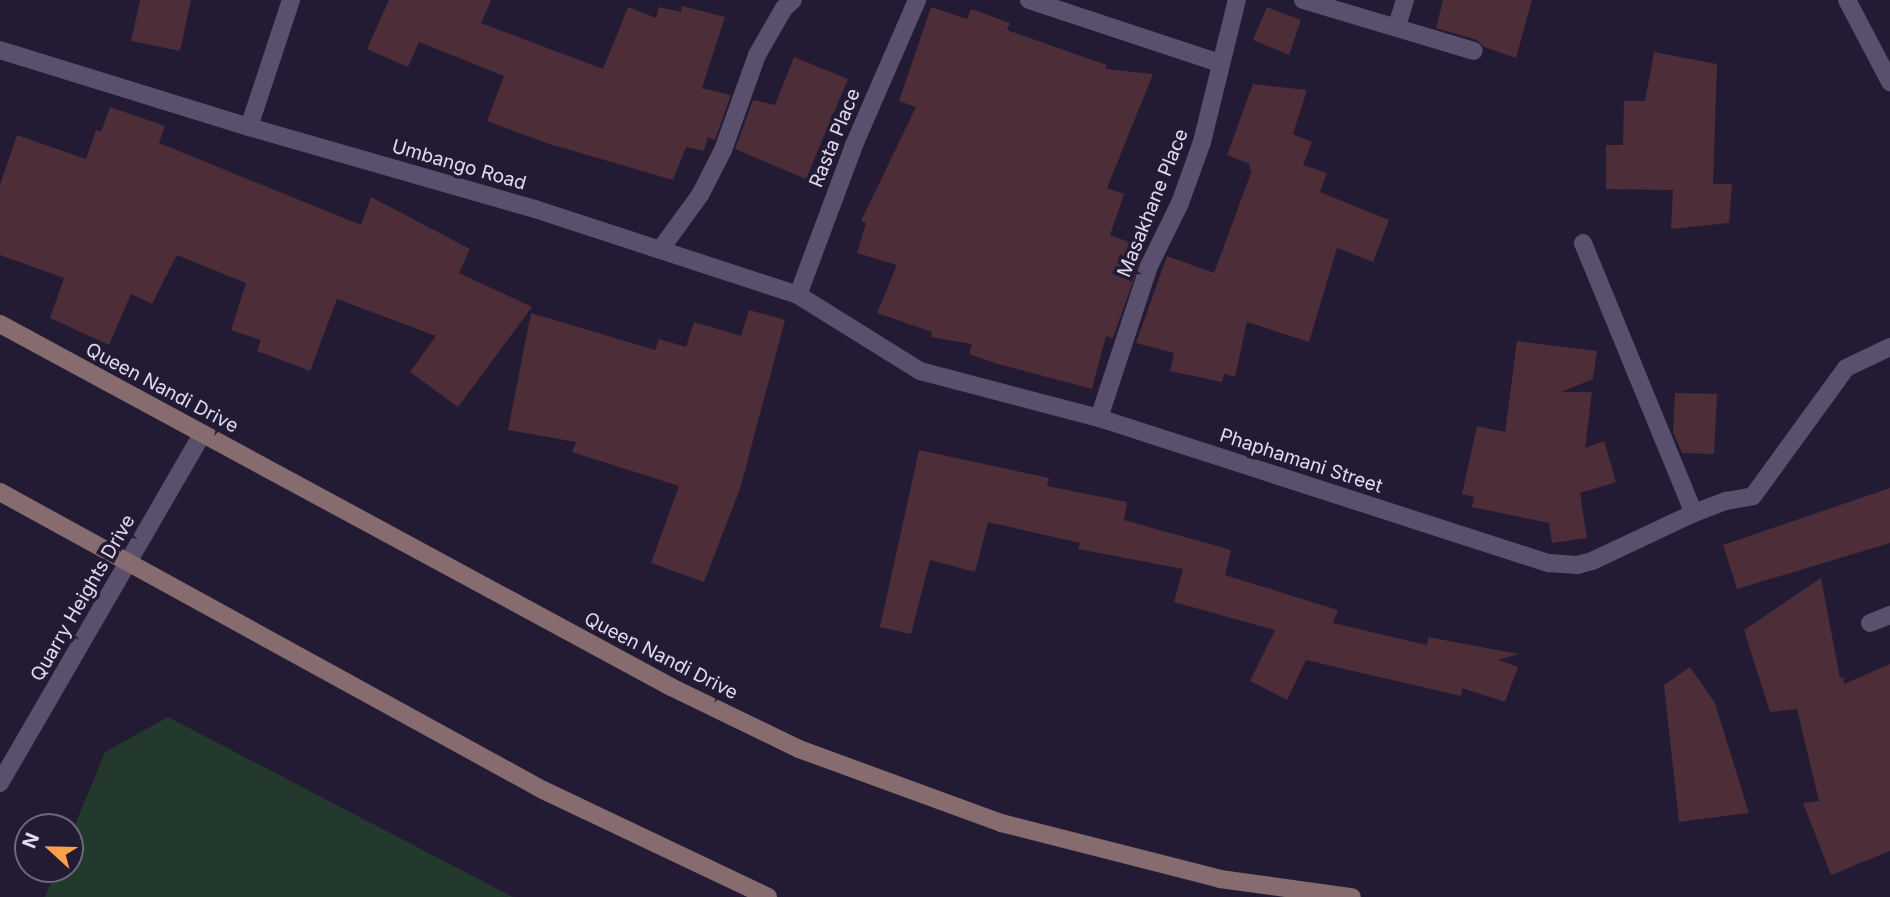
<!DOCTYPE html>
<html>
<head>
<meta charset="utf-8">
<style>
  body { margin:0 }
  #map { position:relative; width:1890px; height:897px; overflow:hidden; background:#231a34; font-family:Inter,sans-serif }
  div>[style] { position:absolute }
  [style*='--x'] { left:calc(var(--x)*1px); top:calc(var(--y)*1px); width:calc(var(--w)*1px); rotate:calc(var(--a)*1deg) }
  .green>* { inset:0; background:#23392e }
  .building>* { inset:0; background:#4d2d38 }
  .lane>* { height:18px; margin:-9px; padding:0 9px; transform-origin:9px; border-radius:9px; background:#5a506d }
  .street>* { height:18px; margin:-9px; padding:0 9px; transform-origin:9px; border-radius:9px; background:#5a506d }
  .secondary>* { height:18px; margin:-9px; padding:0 9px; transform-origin:9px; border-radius:9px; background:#866c6e }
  span { translate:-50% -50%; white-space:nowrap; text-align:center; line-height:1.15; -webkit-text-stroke:7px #231a34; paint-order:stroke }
  .street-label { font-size:19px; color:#e0dbed }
  .north { position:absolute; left:14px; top:813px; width:70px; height:70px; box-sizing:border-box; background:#231a34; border:2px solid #6f677e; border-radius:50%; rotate:292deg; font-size:19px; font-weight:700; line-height:28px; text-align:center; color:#e0dbed }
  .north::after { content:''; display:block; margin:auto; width:24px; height:32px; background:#f8a14a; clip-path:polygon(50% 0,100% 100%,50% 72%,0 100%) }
</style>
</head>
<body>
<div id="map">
  <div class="green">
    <div style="clip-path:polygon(168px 717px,513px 897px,45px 897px,57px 869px,70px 869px,70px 837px,105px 752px)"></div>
  </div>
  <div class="building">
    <div style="clip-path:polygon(140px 0,191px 0,180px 51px,131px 41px)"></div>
    <div style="clip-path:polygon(389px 0,491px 0,481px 23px,603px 69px,628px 7px,656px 18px,659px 7px,681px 12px,682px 6px,725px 17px,702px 88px,731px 95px,715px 140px,708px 137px,704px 151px,686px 147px,673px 180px,546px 143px,487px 121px,504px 76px,419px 42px,408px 67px,367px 49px)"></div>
    <div style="clip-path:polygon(1443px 0,1532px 0,1516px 58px,1484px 47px,1477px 40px,1436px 28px)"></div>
    <div style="clip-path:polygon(931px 7px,967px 19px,971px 9px,1010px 23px,1007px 30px,1107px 65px,1105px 69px,1153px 74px,1107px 188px,1124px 194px,1110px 235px,1145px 248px,1113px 338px,1106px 336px,1092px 389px,998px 364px,969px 354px,972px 344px,931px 337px,932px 332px,877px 313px,897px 265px,857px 253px,866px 223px,861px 221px,916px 107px,899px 101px)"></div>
    <div style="clip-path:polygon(1267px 7px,1301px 20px,1289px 55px,1253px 40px)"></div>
    <div style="clip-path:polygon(1654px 52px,1717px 64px,1713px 184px,1732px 184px,1729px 223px,1671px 229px,1673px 190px,1606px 189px,1606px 145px,1623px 145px,1624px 101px,1645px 101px)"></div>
    <div style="clip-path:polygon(794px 57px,848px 79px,806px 179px,735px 149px,753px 100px,775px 105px)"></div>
    <div style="clip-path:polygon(1253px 84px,1307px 90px,1293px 134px,1312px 142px,1303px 165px,1327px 173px,1320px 192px,1389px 220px,1373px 262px,1337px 248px,1309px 342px,1247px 322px,1235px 377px,1224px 374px,1222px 382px,1170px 371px,1174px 353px,1136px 343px,1167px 256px,1214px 273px,1252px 170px,1249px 169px,1250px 164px,1227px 155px)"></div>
    <div style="clip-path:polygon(110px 107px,165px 126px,159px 143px,361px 225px,371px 197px,470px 249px,459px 273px,532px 307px,458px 407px,410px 372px,436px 336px,337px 299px,310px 371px,257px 351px,261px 340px,231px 330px,246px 283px,177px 255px,152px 304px,131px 294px,109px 345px,50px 318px,64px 278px,0 255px,0 185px,17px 135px,86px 159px,96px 130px,101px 132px)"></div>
    <div style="clip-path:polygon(749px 310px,785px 320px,740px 489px,704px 582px,651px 563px,679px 486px,572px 452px,576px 442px,508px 430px,531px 313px,655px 350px,659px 339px,686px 347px,694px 322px,741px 336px)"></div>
    <div style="clip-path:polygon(1517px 341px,1597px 351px,1593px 379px,1561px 392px,1592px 392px,1585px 448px,1604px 441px,1616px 482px,1580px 493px,1587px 538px,1552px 543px,1549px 523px,1472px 507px,1474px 497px,1462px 494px,1477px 426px,1505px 432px)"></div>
    <div style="clip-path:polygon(1675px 393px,1717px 394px,1714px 454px,1682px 453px,1673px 432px)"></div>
    <div style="clip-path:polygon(919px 450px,1049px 478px,1047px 486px,1127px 502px,1124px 520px,1231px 550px,1225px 575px,1338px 610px,1333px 623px,1427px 645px,1428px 637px,1519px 654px,1498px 660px,1518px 667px,1505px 702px,1462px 688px,1461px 696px,1306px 660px,1287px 700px,1250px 681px,1275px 630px,1174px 602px,1183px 569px,1078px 549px,1080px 543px,988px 522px,975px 572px,930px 560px,911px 634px,880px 627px)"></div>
    <div style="clip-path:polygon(1890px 488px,1890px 543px,1737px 589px,1723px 545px)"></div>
    <div style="clip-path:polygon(1821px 578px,1840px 678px,1843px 677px,1844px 684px,1890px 664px,1890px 851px,1831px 875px,1803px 803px,1819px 801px,1797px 709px,1770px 712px,1744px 630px)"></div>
    <div style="clip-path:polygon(1690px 667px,1715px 703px,1749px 813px,1679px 822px,1664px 685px)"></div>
  </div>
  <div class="lane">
    <div style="--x:1870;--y:623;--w:22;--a:-22"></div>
  </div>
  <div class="street">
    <div style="--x:1029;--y:0;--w:201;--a:18.3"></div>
    <div style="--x:1303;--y:0;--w:178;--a:16.6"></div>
    <div style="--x:1847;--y:0;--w:93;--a:62.3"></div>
    <div style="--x:1397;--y:26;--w:27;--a:-73"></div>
    <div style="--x:0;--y:50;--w:261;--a:17.2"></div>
    <div style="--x:249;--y:127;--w:298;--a:16"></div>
    <div style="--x:535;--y:209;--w:277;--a:18.1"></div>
    <div style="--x:798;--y:295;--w:144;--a:31.9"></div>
    <div style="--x:920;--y:371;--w:185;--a:14.7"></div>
    <div style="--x:1099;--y:418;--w:473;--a:17.9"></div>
    <div style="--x:1549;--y:563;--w:28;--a:4"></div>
    <div style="--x:1577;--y:565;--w:16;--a:-15"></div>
    <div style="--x:1592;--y:561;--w:113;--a:-25.2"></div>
    <div style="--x:1694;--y:513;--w:34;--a:-21"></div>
    <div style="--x:1726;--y:501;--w:27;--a:-10"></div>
    <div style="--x:1753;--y:496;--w:158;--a:-54"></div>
    <div style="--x:1846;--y:368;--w:49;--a:-25.5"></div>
    <div style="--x:249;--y:127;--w:134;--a:-71.7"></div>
    <div style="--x:1583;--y:243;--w:292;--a:67.7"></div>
    <div style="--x:660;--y:250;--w:68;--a:-54"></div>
    <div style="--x:700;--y:195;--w:51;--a:-62.9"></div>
    <div style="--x:723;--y:150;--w:101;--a:-70.3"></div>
    <div style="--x:757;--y:55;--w:54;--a:-60.1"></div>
    <div style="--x:784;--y:8;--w:12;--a:-42"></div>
    <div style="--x:798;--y:295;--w:160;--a:-69.5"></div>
    <div style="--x:854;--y:145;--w:158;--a:-66.5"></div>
    <div style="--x:1099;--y:418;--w:160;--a:-71.8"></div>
    <div style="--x:1149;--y:266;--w:70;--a:-63.8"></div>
    <div style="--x:1180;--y:203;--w:65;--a:-70.2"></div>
    <div style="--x:1202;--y:142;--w:146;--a:-76.2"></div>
    <div style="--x:0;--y:783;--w:403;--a:-59.9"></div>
  </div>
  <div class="secondary">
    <div style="--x:0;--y:324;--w:763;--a:28.41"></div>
    <div style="--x:671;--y:687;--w:142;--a:25.8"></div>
    <div style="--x:799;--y:749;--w:215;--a:20.1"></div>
    <div style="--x:1001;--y:823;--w:226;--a:14.3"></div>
    <div style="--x:1220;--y:879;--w:133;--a:7.8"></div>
    <div style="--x:0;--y:492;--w:619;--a:28.76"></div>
    <div style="--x:543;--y:790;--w:249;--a:25.4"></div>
  </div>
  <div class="street-label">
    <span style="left:835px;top:138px;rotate:-68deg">Rasta Place</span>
    <span style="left:459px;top:165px;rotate:16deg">Umbango Road</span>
    <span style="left:1153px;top:203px;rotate:-68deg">Masakhane Place</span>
    <span style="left:162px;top:388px;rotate:28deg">Queen Nandi Drive</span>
    <span style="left:1301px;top:461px;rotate:18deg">Phaphamani Street</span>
    <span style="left:83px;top:598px;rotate:-60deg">Quarry Heights Drive</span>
    <span style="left:661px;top:656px;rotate:27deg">Queen Nandi Drive</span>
  </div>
  <div class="north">N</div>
</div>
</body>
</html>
